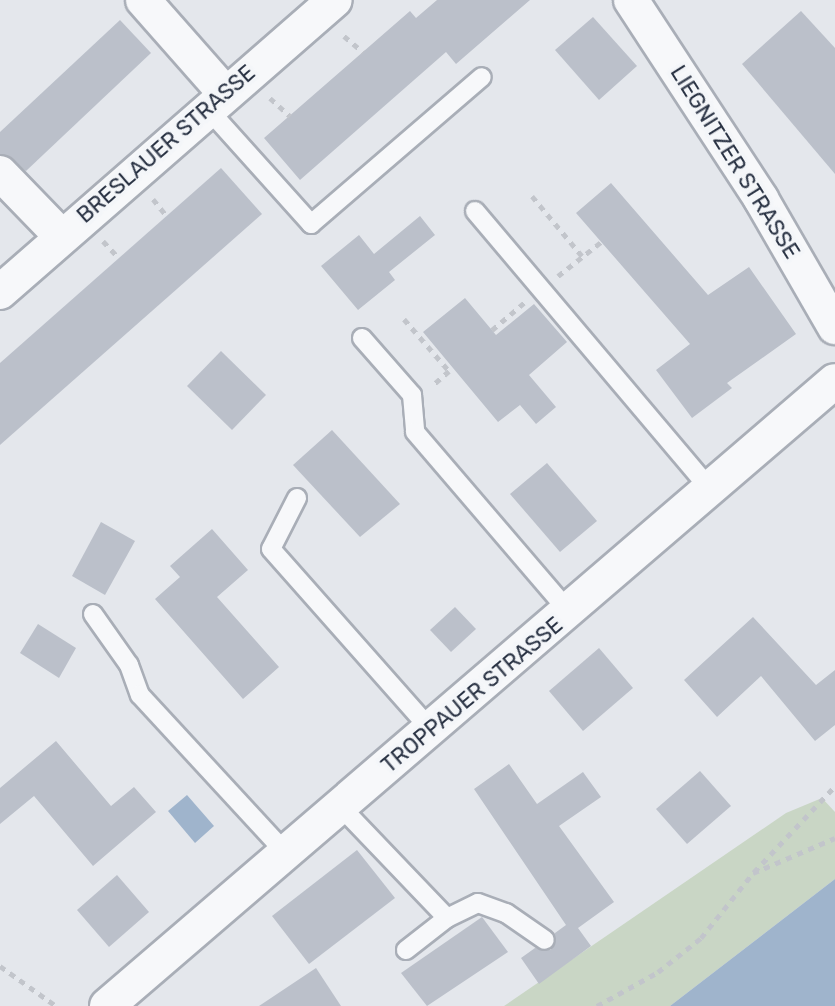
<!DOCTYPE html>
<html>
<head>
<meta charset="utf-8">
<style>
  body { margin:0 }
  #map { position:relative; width:835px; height:1006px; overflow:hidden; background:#e4e7ec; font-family:Rubik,sans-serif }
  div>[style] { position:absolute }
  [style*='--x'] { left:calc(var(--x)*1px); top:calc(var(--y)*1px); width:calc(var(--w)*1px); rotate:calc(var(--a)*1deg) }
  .green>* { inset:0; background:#c9d6c5 }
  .water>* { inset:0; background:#9fb4cc }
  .building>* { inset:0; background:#bbc0ca }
  .path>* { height:5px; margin-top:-2.5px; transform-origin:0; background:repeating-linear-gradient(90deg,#c2c5cb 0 6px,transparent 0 12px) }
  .roads { filter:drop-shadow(2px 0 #a9aeb7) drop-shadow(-2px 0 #a9aeb7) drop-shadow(0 2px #a9aeb7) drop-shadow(0 -2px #a9aeb7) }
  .service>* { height:18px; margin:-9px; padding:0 9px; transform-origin:9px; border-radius:9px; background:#f7f8fa }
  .minor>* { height:34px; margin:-17px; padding:0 17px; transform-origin:17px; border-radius:17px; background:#f7f8fa }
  span { translate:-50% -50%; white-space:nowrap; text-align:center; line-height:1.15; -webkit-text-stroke:8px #f4f6f9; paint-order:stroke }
  .street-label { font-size:22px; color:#2b3445 }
</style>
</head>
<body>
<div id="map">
  <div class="green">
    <div style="clip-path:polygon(822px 798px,835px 812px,835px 879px,670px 1006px,504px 1006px,786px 813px)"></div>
  </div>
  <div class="water">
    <div style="clip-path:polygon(187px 795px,214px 826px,195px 843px,168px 811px)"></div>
    <div style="clip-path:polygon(835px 879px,835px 1006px,670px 1006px)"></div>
  </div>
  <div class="building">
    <div style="clip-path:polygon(437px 0,530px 0,456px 64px,446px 52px,300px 180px,264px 138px,410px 11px,416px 18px)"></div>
    <div style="clip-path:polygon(801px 11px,835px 48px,835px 174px,742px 64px)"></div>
    <div style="clip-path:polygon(593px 17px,637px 66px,599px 100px,555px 50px)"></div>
    <div style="clip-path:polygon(120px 20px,151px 53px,26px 171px,0 154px,0 132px)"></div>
    <div style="clip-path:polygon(221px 168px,262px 214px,0 445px,0 363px)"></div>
    <div style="clip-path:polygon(611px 183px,708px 295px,749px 267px,796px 334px,727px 383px,732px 388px,692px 418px,656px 370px,690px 344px,576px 213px)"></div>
    <div style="clip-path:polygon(420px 216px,435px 235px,389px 272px,395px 280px,358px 310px,321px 266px,359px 235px,374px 254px)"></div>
    <div style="clip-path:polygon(465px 298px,496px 335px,534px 304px,567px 342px,529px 375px,556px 407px,536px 424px,520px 405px,498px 422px,423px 332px)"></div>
    <div style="clip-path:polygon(221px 351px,266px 395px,232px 430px,187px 386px)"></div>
    <div style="clip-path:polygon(332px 430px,400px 504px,360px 537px,293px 465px)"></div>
    <div style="clip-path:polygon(547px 463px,597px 521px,560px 552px,510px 494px)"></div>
    <div style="clip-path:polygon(101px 522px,135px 541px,105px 595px,72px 576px)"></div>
    <div style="clip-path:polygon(212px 529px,248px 570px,217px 597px,279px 667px,243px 699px,155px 599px,180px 577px,170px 566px)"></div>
    <div style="clip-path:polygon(455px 607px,476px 629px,451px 652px,430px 630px)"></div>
    <div style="clip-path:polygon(753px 617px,816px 685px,835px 670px,835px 725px,815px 741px,761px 676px,717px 717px,684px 680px)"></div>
    <div style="clip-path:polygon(38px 624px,76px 648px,59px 678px,20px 653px)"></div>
    <div style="clip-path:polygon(599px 648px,633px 688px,583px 731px,549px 691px)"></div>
    <div style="clip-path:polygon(56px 741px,111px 806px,134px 787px,156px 812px,93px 866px,34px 796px,0 824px,0 788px)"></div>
    <div style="clip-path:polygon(509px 764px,537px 804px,583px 772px,601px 797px,559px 826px,614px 902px,578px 928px,591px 946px,539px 984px,521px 958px,535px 948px,551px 950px,555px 933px,566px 925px,474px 789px)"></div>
    <div style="clip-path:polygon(700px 771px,731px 806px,687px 844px,656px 809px)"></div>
    <div style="clip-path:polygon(357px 850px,395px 898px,309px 964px,272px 916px)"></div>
    <div style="clip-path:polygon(117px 875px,149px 912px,109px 947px,77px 910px)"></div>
    <div style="clip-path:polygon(482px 917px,508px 952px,427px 1006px,401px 973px)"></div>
    <div style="clip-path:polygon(316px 968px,341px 1006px,259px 1006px)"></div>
  </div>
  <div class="path">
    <div style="--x:344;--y:36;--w:25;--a:40"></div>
    <div style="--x:270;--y:98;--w:27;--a:42"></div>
    <div style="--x:532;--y:196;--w:78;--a:50.2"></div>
    <div style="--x:153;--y:199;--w:22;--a:51"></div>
    <div style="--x:103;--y:241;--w:23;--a:47"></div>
    <div style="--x:558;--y:276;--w:55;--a:-38.3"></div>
    <div style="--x:404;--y:319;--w:69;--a:49.1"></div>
    <div style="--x:449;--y:371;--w:23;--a:139"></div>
    <div style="--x:492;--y:330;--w:43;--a:-40.3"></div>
    <div style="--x:754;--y:872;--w:118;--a:-46.7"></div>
    <div style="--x:0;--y:966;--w:69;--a:35.5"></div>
    <div style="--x:597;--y:1006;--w:70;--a:-29.1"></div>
    <div style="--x:658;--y:972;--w:55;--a:-38.3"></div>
    <div style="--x:701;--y:938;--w:83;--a:-51.3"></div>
    <div style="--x:753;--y:873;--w:89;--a:-23.1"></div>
  </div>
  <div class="roads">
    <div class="service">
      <div style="--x:207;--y:108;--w:156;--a:48.1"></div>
      <div style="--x:311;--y:224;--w:225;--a:-40.7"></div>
      <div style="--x:475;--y:211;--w:364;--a:49.8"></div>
      <div style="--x:362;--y:338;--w:76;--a:48.7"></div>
      <div style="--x:412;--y:395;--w:37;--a:85"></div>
      <div style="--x:415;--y:432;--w:238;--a:49.4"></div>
      <div style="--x:297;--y:498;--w:57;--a:117"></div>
      <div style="--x:271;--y:549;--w:242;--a:48.5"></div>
      <div style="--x:93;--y:614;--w:62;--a:54.8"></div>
      <div style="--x:129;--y:665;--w:32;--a:70"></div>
      <div style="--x:140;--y:695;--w:214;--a:47.3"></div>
      <div style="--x:340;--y:806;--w:155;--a:46.3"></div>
      <div style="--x:447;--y:918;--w:34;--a:-26"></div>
      <div style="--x:478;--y:903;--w:30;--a:20"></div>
      <div style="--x:506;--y:913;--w:47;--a:34.7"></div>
      <div style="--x:406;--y:950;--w:52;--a:-38"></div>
    </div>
    <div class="minor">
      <div style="--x:143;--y:0;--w:124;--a:48.6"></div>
      <div style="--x:631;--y:0;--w:238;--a:56.8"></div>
      <div style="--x:761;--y:199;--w:148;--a:60"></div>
      <div style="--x:0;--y:173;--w:86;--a:45.9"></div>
      <div style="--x:0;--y:292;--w:444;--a:-41.1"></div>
      <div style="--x:107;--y:1006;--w:959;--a:-40.65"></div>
    </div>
  </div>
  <div class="street-label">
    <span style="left:166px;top:144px;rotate:-41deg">BRESLAUER STRASSE</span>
    <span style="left:735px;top:162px;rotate:58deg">LIEGNITZER STRASSE</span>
    <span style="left:472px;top:695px;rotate:-40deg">TROPPAUER STRASSE</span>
  </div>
</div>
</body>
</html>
